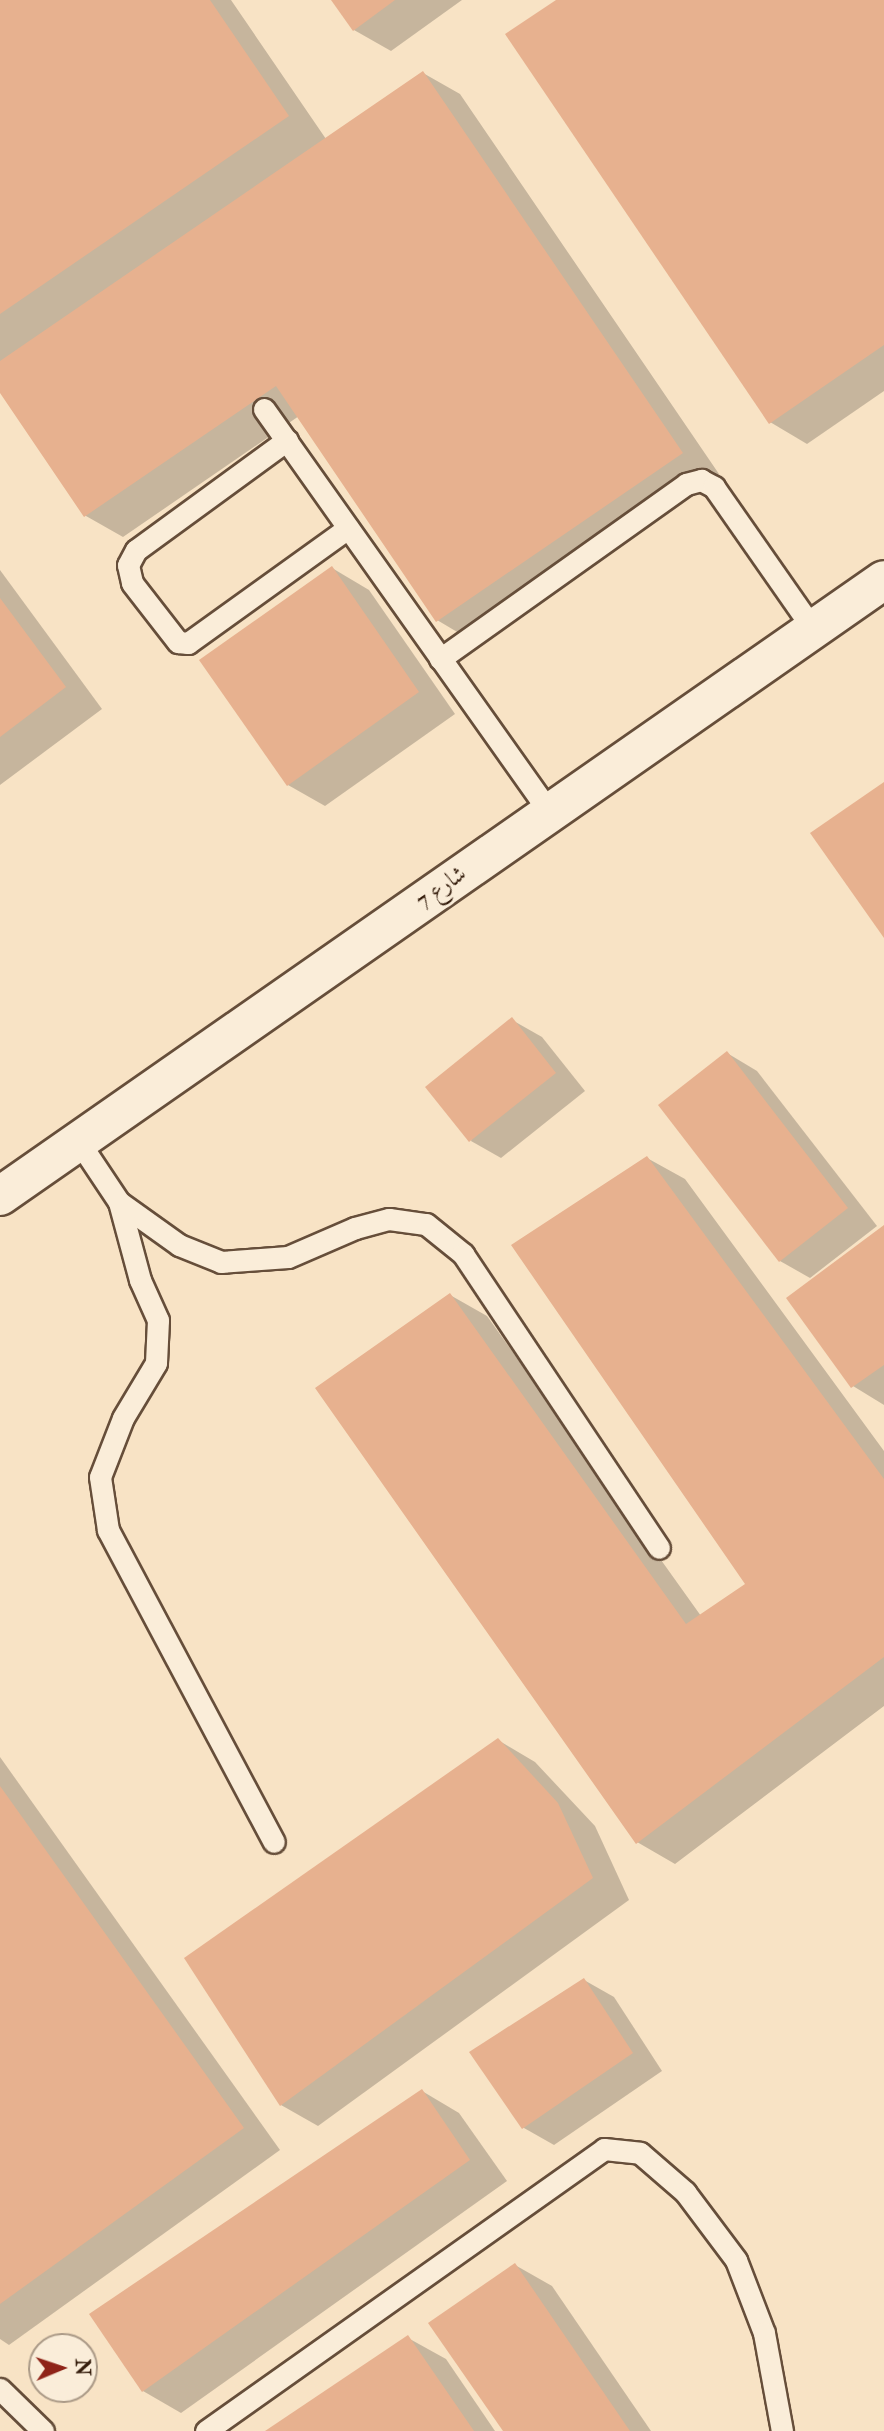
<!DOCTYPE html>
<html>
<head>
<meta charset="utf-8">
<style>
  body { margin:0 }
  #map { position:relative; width:884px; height:2431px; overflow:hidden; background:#f8e3c5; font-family:"IM FELL Double Pica",Amiri,serif }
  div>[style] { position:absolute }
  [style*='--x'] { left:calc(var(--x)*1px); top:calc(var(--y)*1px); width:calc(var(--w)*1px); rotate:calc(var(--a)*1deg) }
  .shadow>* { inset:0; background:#0003 }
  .building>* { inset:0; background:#e7b18f }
  .roads { filter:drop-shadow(2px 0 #664e3a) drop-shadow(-2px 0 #664e3a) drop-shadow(0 2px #664e3a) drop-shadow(0 -2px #664e3a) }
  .lane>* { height:21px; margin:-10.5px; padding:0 10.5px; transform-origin:10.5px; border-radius:10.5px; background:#faedd9 }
  .street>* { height:38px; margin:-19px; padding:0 19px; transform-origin:19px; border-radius:19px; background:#faedd9 }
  span { translate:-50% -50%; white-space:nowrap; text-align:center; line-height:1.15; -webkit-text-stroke:5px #faedd9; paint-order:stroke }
  .street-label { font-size:23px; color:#351d0c }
  .north { position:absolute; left:28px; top:2333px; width:70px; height:70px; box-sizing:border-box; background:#faedd9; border:2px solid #ab9a87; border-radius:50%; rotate:88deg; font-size:19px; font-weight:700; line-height:28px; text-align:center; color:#351d0c }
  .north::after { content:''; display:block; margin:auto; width:24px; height:32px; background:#8f2418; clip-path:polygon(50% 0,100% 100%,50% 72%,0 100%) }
</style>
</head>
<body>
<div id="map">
  <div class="shadow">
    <div style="clip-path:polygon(0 0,231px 0,326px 139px,423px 73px,460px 94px,719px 474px,474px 642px,437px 620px,299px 416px,123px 537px,86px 516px,0 390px)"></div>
    <div style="clip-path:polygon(333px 0,462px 0,391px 51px,354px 30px)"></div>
    <div style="clip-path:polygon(559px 0,884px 0,884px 391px,807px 444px,770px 422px)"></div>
    <div style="clip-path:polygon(332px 568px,369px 590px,455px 714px,325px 806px,288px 785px)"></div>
    <div style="clip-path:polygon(0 570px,102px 709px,0 785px)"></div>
    <div style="clip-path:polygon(512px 1020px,542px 1037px,585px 1091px,501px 1158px,471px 1141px)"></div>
    <div style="clip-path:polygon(727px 1053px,757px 1071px,877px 1226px,810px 1278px,780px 1261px)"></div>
    <div style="clip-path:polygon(647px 1158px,685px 1179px,884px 1451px,884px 1706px,675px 1864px,637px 1842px,450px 1295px,487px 1316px,701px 1616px,747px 1584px)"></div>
    <div style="clip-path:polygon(884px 1227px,884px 1405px,853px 1386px)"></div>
    <div style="clip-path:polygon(498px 1740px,535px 1762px,595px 1826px,629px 1900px,318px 2126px,281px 2105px)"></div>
    <div style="clip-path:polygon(0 1757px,280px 2150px,9px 2345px,0 2339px)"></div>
    <div style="clip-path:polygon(584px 1980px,614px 1997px,662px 2071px,554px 2145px,524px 2128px,472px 2052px)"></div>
    <div style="clip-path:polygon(422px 2091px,459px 2113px,507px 2181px,181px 2413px,143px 2391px,92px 2315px)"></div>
    <div style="clip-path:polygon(515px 2265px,552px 2286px,651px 2431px,505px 2431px)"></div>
    <div style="clip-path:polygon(408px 2338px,446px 2359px,495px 2431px,268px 2431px)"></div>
  </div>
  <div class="building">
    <div style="clip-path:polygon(0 0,210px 0,289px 116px,0 314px)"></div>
    <div style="clip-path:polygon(331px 0,395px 0,353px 31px)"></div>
    <div style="clip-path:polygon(556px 0,884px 0,884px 345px,769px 424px,505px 34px)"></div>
    <div style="clip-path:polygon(423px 71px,683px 453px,436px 622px,276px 386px,84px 517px,0 393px,0 361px)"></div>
    <div style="clip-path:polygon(332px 566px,419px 692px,287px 786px,199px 660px)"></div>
    <div style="clip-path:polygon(0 598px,66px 687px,0 737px)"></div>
    <div style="clip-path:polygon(884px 782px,884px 938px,810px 833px)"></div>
    <div style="clip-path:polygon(512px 1017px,556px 1073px,469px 1142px,425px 1087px)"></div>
    <div style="clip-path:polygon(727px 1051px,848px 1208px,779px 1262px,658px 1105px)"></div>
    <div style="clip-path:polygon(647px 1156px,884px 1479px,884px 1657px,636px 1844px,315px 1388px,450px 1293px,686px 1624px,745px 1584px,511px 1245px)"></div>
    <div style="clip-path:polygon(884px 1225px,884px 1365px,851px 1388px,786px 1298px)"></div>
    <div style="clip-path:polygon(498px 1738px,558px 1803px,593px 1878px,280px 2106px,184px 1958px)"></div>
    <div style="clip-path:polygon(0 1786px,244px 2128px,0 2304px)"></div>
    <div style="clip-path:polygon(584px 1978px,633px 2053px,522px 2129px,469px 2052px)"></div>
    <div style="clip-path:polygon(422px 2089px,470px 2160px,142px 2392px,89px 2314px)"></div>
    <div style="clip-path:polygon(515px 2263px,630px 2431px,503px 2431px,428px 2323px)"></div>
    <div style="clip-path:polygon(408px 2335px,474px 2431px,265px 2431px)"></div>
  </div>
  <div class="roads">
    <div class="lane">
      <div style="--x:264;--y:409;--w:494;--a:54.7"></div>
      <div style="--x:287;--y:440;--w:187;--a:143.9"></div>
      <div style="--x:136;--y:550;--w:17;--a:118"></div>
      <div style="--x:128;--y:565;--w:18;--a:77"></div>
      <div style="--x:132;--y:583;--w:75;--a:52.1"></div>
      <div style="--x:178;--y:642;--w:10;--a:6"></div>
      <div style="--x:188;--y:643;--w:197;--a:-35.7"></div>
      <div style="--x:440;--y:659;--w:302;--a:-35.4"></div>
      <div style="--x:686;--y:484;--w:16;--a:-15"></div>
      <div style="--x:701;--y:480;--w:15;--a:28"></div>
      <div style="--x:714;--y:487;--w:173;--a:55.1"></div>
      <div style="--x:77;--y:1139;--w:76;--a:56.3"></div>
      <div style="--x:119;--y:1202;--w:74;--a:35.6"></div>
      <div style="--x:179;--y:1245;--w:45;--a:22"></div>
      <div style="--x:221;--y:1262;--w:67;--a:-4.3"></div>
      <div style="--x:288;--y:1257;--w:73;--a:-23.4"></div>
      <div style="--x:355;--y:1228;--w:35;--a:-15"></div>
      <div style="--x:389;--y:1219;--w:37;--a:8"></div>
      <div style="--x:426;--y:1224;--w:48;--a:39"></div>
      <div style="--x:463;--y:1254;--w:353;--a:56.3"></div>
      <div style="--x:119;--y:1202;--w:81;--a:74.9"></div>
      <div style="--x:140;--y:1280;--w:44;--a:65.8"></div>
      <div style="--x:158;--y:1320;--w:43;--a:92.7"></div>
      <div style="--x:156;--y:1363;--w:64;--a:121"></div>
      <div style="--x:123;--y:1418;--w:63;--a:111.3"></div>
      <div style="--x:100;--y:1477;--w:54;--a:81.4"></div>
      <div style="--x:108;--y:1530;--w:353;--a:62"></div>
      <div style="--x:0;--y:2389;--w:60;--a:44.3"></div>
      <div style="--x:206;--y:2431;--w:488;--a:-35.3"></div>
      <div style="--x:604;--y:2149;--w:36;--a:6"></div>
      <div style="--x:640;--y:2153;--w:60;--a:40.9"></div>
      <div style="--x:685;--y:2192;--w:85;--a:53.1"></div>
      <div style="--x:736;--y:2260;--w:78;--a:69"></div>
      <div style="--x:764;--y:2333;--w:100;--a:79.6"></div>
    </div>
    <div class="street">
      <div style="--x:0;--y:1196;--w:1077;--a:-34.87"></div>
    </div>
  </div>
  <div class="street-label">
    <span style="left:441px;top:887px;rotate:-35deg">شارع 7</span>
  </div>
  <div class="north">N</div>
</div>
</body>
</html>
